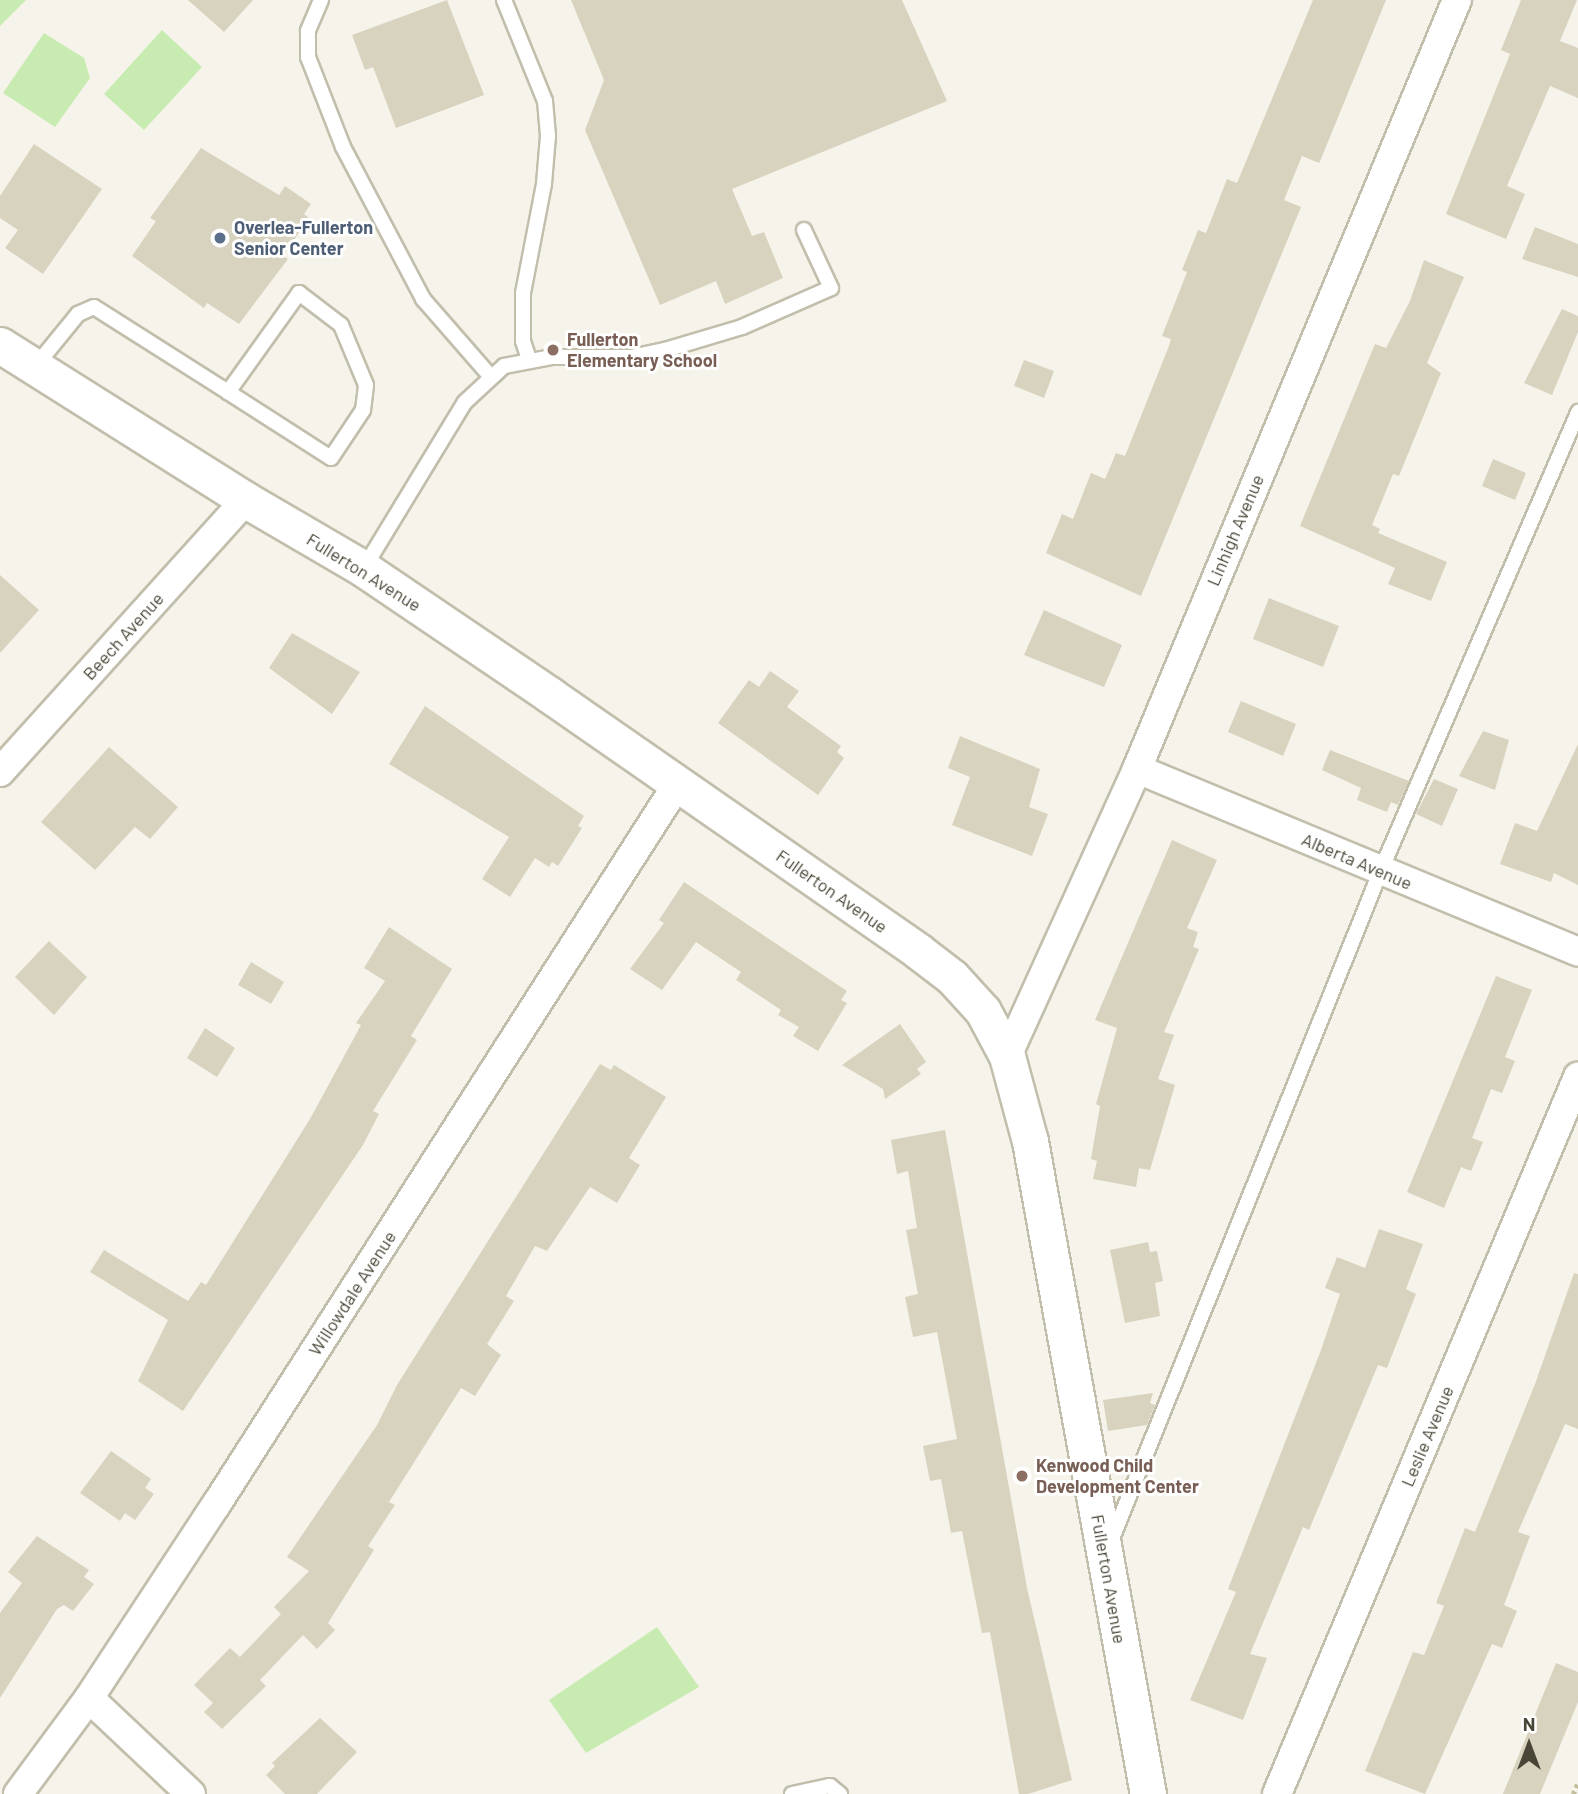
<!DOCTYPE html>
<html>
<head>
<meta charset="utf-8">
<style>
  body { margin:0 }
  #map { position:relative; width:1578px; height:1794px; overflow:hidden; background:#f6f4ea; font-family:Barlow,sans-serif }
  div>[style] { position:absolute }
  [style*='--x'] { left:calc(var(--x)*1px); top:calc(var(--y)*1px); width:calc(var(--w)*1px); rotate:calc(var(--a)*1deg) }
  .green>* { inset:0; background:#c7ebb1 }
  .building>* { inset:0; background:#d8d3bf }
  .path>* { height:4.5px; margin-top:-2.25px; transform-origin:0; background:repeating-linear-gradient(90deg,#c4bd9c 0 3.5px,transparent 0 7px) }
  .roads { filter:drop-shadow(2px 0 #c2beac) drop-shadow(-2px 0 #c2beac) drop-shadow(0 2px #c2beac) drop-shadow(0 -2px #c2beac) }
  .service>* { height:14px; margin:-7px; padding:0 7px; transform-origin:7px; border-radius:7px; background:#fff }
  .minor>* { height:28px; margin:-14px; padding:0 14px; transform-origin:14px; border-radius:14px; background:#fff }
  .tertiary>* { height:35px; margin:-17.5px; padding:0 17.5px; transform-origin:17.5px; border-radius:17.5px; background:#fff }
  .dots>* { width:19px; height:19px; translate:-50% -50%; box-sizing:border-box; border:4px solid #fff; border-radius:50% }
  span { translate:-50% -50%; white-space:nowrap; text-align:center; line-height:1.15; -webkit-text-stroke:6px #fff; paint-order:stroke }
  .service-label { font-size:18px; color:#4e5e75; font-weight:700 }
  .left { translate:0 -50%; text-align:left }
  .education-label { font-size:18px; color:#785e54; font-weight:700 }
  .street-label { font-size:18px; color:#4a4637 }
  .north { position:absolute; left:1494px; top:1710px; width:70px; height:70px; -webkit-text-stroke:5px #fff; paint-order:stroke; rotate:0deg; font-size:19px; font-weight:700; line-height:28px; text-align:center; color:#4a4637 }
  .north::after { content:''; display:block; margin:auto; width:24px; height:32px; background:#4a4637; clip-path:polygon(50% 0,100% 100%,50% 72%,0 100%) }
</style>
</head>
<body>
<div id="map">
  <div class="green">
    <div style="clip-path:polygon(0 0,26px 0,0 26px)"></div>
    <div style="clip-path:polygon(162px 30px,202px 67px,144px 130px,104px 94px)"></div>
    <div style="clip-path:polygon(44px 33px,84px 58px,90px 78px,55px 127px,3px 93px)"></div>
    <div style="clip-path:polygon(657px 1627px,699px 1687px,586px 1753px,549px 1700px)"></div>
  </div>
  <div class="building">
    <div style="clip-path:polygon(188px 0,253px 0,224px 32px)"></div>
    <div style="clip-path:polygon(447px 0,484px 95px,396px 128px,373px 67px,365px 70px,352px 35px)"></div>
    <div style="clip-path:polygon(571px 0,902px 0,947px 101px,732px 189px,752px 236px,764px 232px,783px 278px,725px 304px,716px 281px,660px 305px,585px 130px,604px 80px)"></div>
    <div style="clip-path:polygon(1313px 0,1386px 0,1321px 159px,1319px 163px,1302px 156px,1284px 200px,1301px 207px,1141px 596px,1046px 553px,1062px 514px,1073px 519px,1091px 473px,1105px 479px,1116px 453px,1125px 456px,1169px 346px,1171px 339px,1162px 336px,1187px 272px,1182px 270px,1198px 230px,1206px 233px,1227px 179px,1237px 183px)"></div>
    <div style="clip-path:polygon(1521px 0,1577px 0,1560px 41px,1578px 48px,1578px 98px,1550px 86px,1507px 186px,1525px 194px,1506px 239px,1446px 214px,1510px 54px,1501px 50px)"></div>
    <div style="clip-path:polygon(34px 144px,102px 189px,43px 274px,5px 248px,18px 230px,0 218px,0 196px)"></div>
    <div style="clip-path:polygon(201px 148px,279px 195px,285px 186px,311px 204px,304px 214px,309px 218px,283px 256px,288px 259px,239px 324px,207px 303px,204px 308px,132px 256px,156px 221px,150px 218px)"></div>
    <div style="clip-path:polygon(1535px 227px,1578px 244px,1578px 277px,1522px 259px)"></div>
    <div style="clip-path:polygon(1424px 260px,1464px 277px,1427px 363px,1441px 373px,1399px 476px,1393px 474px,1372px 525px,1380px 529px,1378px 533px,1447px 562px,1431px 601px,1388px 584px,1395px 568px,1300px 526px,1375px 344px,1386px 348px,1410px 301px)"></div>
    <div style="clip-path:polygon(1562px 309px,1578px 316px,1578px 332px,1552px 395px,1524px 383px)"></div>
    <div style="clip-path:polygon(1024px 360px,1054px 371px,1044px 398px,1014px 386px)"></div>
    <div style="clip-path:polygon(1493px 459px,1526px 473px,1515px 500px,1482px 486px)"></div>
    <div style="clip-path:polygon(0 575px,39px 610px,0 653px)"></div>
    <div style="clip-path:polygon(1269px 598px,1339px 626px,1323px 667px,1253px 639px)"></div>
    <div style="clip-path:polygon(1044px 610px,1122px 645px,1104px 687px,1024px 655px)"></div>
    <div style="clip-path:polygon(292px 633px,360px 672px,332px 714px,269px 668px)"></div>
    <div style="clip-path:polygon(770px 671px,799px 691px,787px 707px,841px 746px,837px 752px,844px 758px,818px 795px,718px 723px,749px 680px,759px 687px)"></div>
    <div style="clip-path:polygon(1241px 701px,1296px 724px,1283px 756px,1228px 732px)"></div>
    <div style="clip-path:polygon(425px 706px,584px 816px,578px 826px,582px 828px,558px 866px,552px 862px,549px 867px,535px 858px,510px 897px,482px 879px,509px 837px,389px 764px)"></div>
    <div style="clip-path:polygon(1483px 731px,1509px 740px,1495px 790px,1459px 776px)"></div>
    <div style="clip-path:polygon(960px 736px,1040px 769px,1029px 807px,1048px 814px,1032px 856px,952px 825px,970px 777px,948px 768px)"></div>
    <div style="clip-path:polygon(1578px 744px,1578px 885px,1554px 873px,1551px 882px,1500px 864px,1515px 823px,1537px 831px)"></div>
    <div style="clip-path:polygon(109px 747px,178px 807px,150px 839px,135px 827px,95px 870px,41px 822px)"></div>
    <div style="clip-path:polygon(1330px 750px,1409px 781px,1398px 805px,1391px 802px,1387px 812px,1357px 800px,1361px 788px,1322px 770px)"></div>
    <div style="clip-path:polygon(1434px 779px,1458px 789px,1442px 826px,1416px 814px)"></div>
    <div style="clip-path:polygon(1172px 840px,1217px 860px,1187px 928px,1198px 932px,1193px 947px,1199px 949px,1164px 1032px,1174px 1035px,1158px 1079px,1175px 1085px,1150px 1170px,1139px 1168px,1136px 1187px,1093px 1179px,1097px 1161px,1091px 1159px,1100px 1106px,1096px 1104px,1117px 1028px,1095px 1020px)"></div>
    <div style="clip-path:polygon(684px 882px,847px 991px,841px 1000px,847px 1003px,818px 1051px,793px 1036px,799px 1027px,778px 1015px,781px 1010px,736px 980px,741px 972px,696px 942px,662px 990px,630px 969px,664px 923px,659px 920px)"></div>
    <div style="clip-path:polygon(389px 927px,452px 969px,411px 1036px,417px 1040px,373px 1111px,379px 1114px,363px 1145px,183px 1411px,138px 1381px,168px 1320px,90px 1272px,104px 1250px,188px 1301px,201px 1282px,206px 1285px,310px 1119px,361px 1025px,356px 1023px,385px 981px,364px 968px)"></div>
    <div style="clip-path:polygon(49px 941px,87px 977px,54px 1015px,15px 977px)"></div>
    <div style="clip-path:polygon(251px 962px,284px 982px,271px 1004px,238px 985px)"></div>
    <div style="clip-path:polygon(1496px 976px,1532px 990px,1505px 1057px,1515px 1061px,1502px 1093px,1491px 1089px,1472px 1138px,1483px 1142px,1471px 1171px,1461px 1167px,1444px 1208px,1407px 1192px)"></div>
    <div style="clip-path:polygon(900px 1024px,926px 1062px,917px 1069px,921px 1074px,885px 1099px,883px 1089px,842px 1065px)"></div>
    <div style="clip-path:polygon(205px 1028px,235px 1048px,217px 1077px,187px 1058px)"></div>
    <div style="clip-path:polygon(600px 1064px,611px 1070px,614px 1065px,666px 1097px,629px 1158px,640px 1165px,617px 1203px,590px 1187px,547px 1251px,535px 1246px,506px 1296px,514px 1301px,487px 1344px,501px 1355px,475px 1396px,461px 1388px,389px 1502px,395px 1505px,368px 1546px,374px 1550px,328px 1623px,335px 1630px,317px 1649px,303px 1635px,260px 1680px,266px 1686px,222px 1729px,204px 1712px,213px 1703px,194px 1685px,230px 1648px,240px 1657px,281px 1614px,274px 1607px,309px 1571px,287px 1557px,377px 1425px,397px 1385px)"></div>
    <div style="clip-path:polygon(945px 1130px,1027px 1588px,1072px 1780px,1028px 1794px,1019px 1794px,990px 1632px,982px 1633px,962px 1531px,951px 1533px,941px 1479px,930px 1481px,923px 1446px,957px 1439px,937px 1332px,913px 1337px,905px 1297px,918px 1294px,906px 1230px,917px 1228px,908px 1171px,897px 1174px,891px 1140px)"></div>
    <div style="clip-path:polygon(1379px 1229px,1423px 1244px,1406px 1289px,1416px 1294px,1387px 1368px,1378px 1365px,1309px 1530px,1303px 1527px,1250px 1654px,1267px 1658px,1243px 1720px,1190px 1700px,1236px 1592px,1228px 1589px,1321px 1350px,1340px 1294px,1325px 1288px,1337px 1257px,1365px 1268px)"></div>
    <div style="clip-path:polygon(1148px 1242px,1150px 1252px,1157px 1251px,1163px 1281px,1155px 1283px,1160px 1316px,1125px 1323px,1110px 1250px)"></div>
    <div style="clip-path:polygon(1574px 1273px,1578px 1274px,1578px 1429px,1565px 1424px,1518px 1532px,1530px 1536px,1504px 1605px,1517px 1611px,1502px 1648px,1492px 1644px,1425px 1794px,1365px 1771px,1413px 1652px,1424px 1655px,1444px 1606px,1436px 1603px,1465px 1528px,1475px 1532px,1535px 1384px)"></div>
    <div style="clip-path:polygon(1153px 1393px,1150px 1403px,1155px 1405px,1147px 1425px,1108px 1431px,1103px 1400px)"></div>
    <div style="clip-path:polygon(111px 1451px,151px 1479px,145px 1488px,154px 1494px,135px 1520px,125px 1513px,120px 1521px,80px 1493px)"></div>
    <div style="clip-path:polygon(37px 1536px,89px 1570px,84px 1577px,94px 1584px,73px 1611px,64px 1605px,57px 1609px,0 1698px,0 1613px,22px 1583px,8px 1572px)"></div>
    <div style="clip-path:polygon(1556px 1663px,1578px 1672px,1578px 1702px,1540px 1794px,1503px 1794px)"></div>
    <div style="clip-path:polygon(320px 1718px,357px 1752px,317px 1794px,285px 1794px,266px 1775px,275px 1766px,272px 1763px)"></div>
  </div>
  <div class="path">
    <div style="--x:1573;--y:1794;--w:13;--a:-67"></div>
  </div>
  <div class="roads">
    <div class="service">
      <div style="--x:321;--y:0;--w:34;--a:113"></div>
      <div style="--x:308;--y:31;--w:26;--a:90"></div>
      <div style="--x:308;--y:57;--w:97;--a:68.7"></div>
      <div style="--x:343;--y:147;--w:172;--a:62.2"></div>
      <div style="--x:423;--y:299;--w:103;--a:48.9"></div>
      <div style="--x:504;--y:0;--w:109;--a:67.9"></div>
      <div style="--x:545;--y:101;--w:35;--a:85"></div>
      <div style="--x:548;--y:136;--w:48;--a:94.8"></div>
      <div style="--x:544;--y:184;--w:111;--a:100.9"></div>
      <div style="--x:523;--y:293;--w:48;--a:90"></div>
      <div style="--x:523;--y:341;--w:19;--a:72"></div>
      <div style="--x:34;--y:368;--w:70;--a:-50.8"></div>
      <div style="--x:78;--y:314;--w:17;--a:-24"></div>
      <div style="--x:94;--y:307;--w:159;--a:32.4"></div>
      <div style="--x:228;--y:392;--w:122;--a:32.7"></div>
      <div style="--x:331;--y:458;--w:58;--a:-56.3"></div>
      <div style="--x:363;--y:410;--w:25;--a:-83"></div>
      <div style="--x:366;--y:385;--w:65;--a:-112.6"></div>
      <div style="--x:341;--y:325;--w:53;--a:-142.7"></div>
      <div style="--x:299;--y:293;--w:122;--a:125.6"></div>
      <div style="--x:364;--y:568;--w:194;--a:-58.7"></div>
      <div style="--x:465;--y:402;--w:53;--a:-42.7"></div>
      <div style="--x:504;--y:366;--w:48;--a:-10.8"></div>
      <div style="--x:551;--y:357;--w:80;--a:0"></div>
      <div style="--x:631;--y:357;--w:35;--a:-12"></div>
      <div style="--x:665;--y:350;--w:80;--a:-16.6"></div>
      <div style="--x:742;--y:327;--w:97;--a:-23.7"></div>
      <div style="--x:831;--y:288;--w:64;--a:-115"></div>
      <div style="--x:1111;--y:1541;--w:723;--a:-68.08"></div>
      <div style="--x:1381;--y:870;--w:499;--a:-66.7"></div>
      <div style="--x:792;--y:1794;--w:39;--a:-12"></div>
      <div style="--x:830;--y:1786;--w:13;--a:39"></div>
    </div>
    <div class="minor">
      <div style="--x:1137;--y:769;--w:477;--a:22.5"></div>
      <div style="--x:0;--y:772;--w:367;--a:-47.9"></div>
      <div style="--x:1007;--y:1056;--w:315;--a:-65.6"></div>
      <div style="--x:1137;--y:769;--w:833;--a:-67.41"></div>
      <div style="--x:89;--y:1698;--w:140;--a:43.3"></div>
      <div style="--x:18;--y:1794;--w:119;--a:-53.5"></div>
      <div style="--x:89;--y:1698;--w:231;--a:-56.7"></div>
      <div style="--x:216;--y:1505;--w:855;--a:-57.37"></div>
      <div style="--x:1277;--y:1794;--w:778;--a:-67.23"></div>
    </div>
    <div class="tertiary">
      <div style="--x:0;--y:345;--w:291;--a:32.2"></div>
      <div style="--x:246;--y:500;--w:137;--a:30.3"></div>
      <div style="--x:364;--y:569;--w:225;--a:34.1"></div>
      <div style="--x:550;--y:695;--w:448;--a:34.8"></div>
      <div style="--x:918;--y:951;--w:43;--a:37.4"></div>
      <div style="--x:952;--y:977;--w:46;--a:47.6"></div>
      <div style="--x:983;--y:1011;--w:51;--a:61.9"></div>
      <div style="--x:1007;--y:1056;--w:88;--a:74.9"></div>
      <div style="--x:1030;--y:1141;--w:664;--a:79.76"></div>
    </div>
  </div>
  <div class="dots">
    <div style="left:220px;top:238px;background:#5c6f8a"></div>
    <div style="left:553px;top:350px;background:#8d6e63"></div>
    <div style="left:1022px;top:1476px;background:#8d6e63"></div>
  </div>
  <div class="service-label">
    <span class="left" style="left:234px;top:238px">Overlea-Fullerton<br>Senior Center</span>
  </div>
  <div class="education-label">
    <span class="left" style="left:567px;top:350px">Fullerton<br>Elementary School</span>
    <span class="left" style="left:1036px;top:1476px">Kenwood Child<br>Development Center</span>
  </div>
  <div class="street-label">
    <span style="left:1235px;top:530px;rotate:-67deg">Linhigh Avenue</span>
    <span style="left:364px;top:572px;rotate:32deg">Fullerton Avenue</span>
    <span style="left:123px;top:636px;rotate:-48deg">Beech Avenue</span>
    <span style="left:1357px;top:861px;rotate:23deg">Alberta Avenue</span>
    <span style="left:832px;top:891px;rotate:35deg">Fullerton Avenue</span>
    <span style="left:352px;top:1293px;rotate:-57deg">Willowdale Avenue</span>
    <span style="left:1427px;top:1436px;rotate:-67deg">Leslie Avenue</span>
    <span style="left:1109px;top:1579px;rotate:80deg">Fullerton Avenue</span>
  </div>
  <div class="north">N</div>
</div>
</body>
</html>
